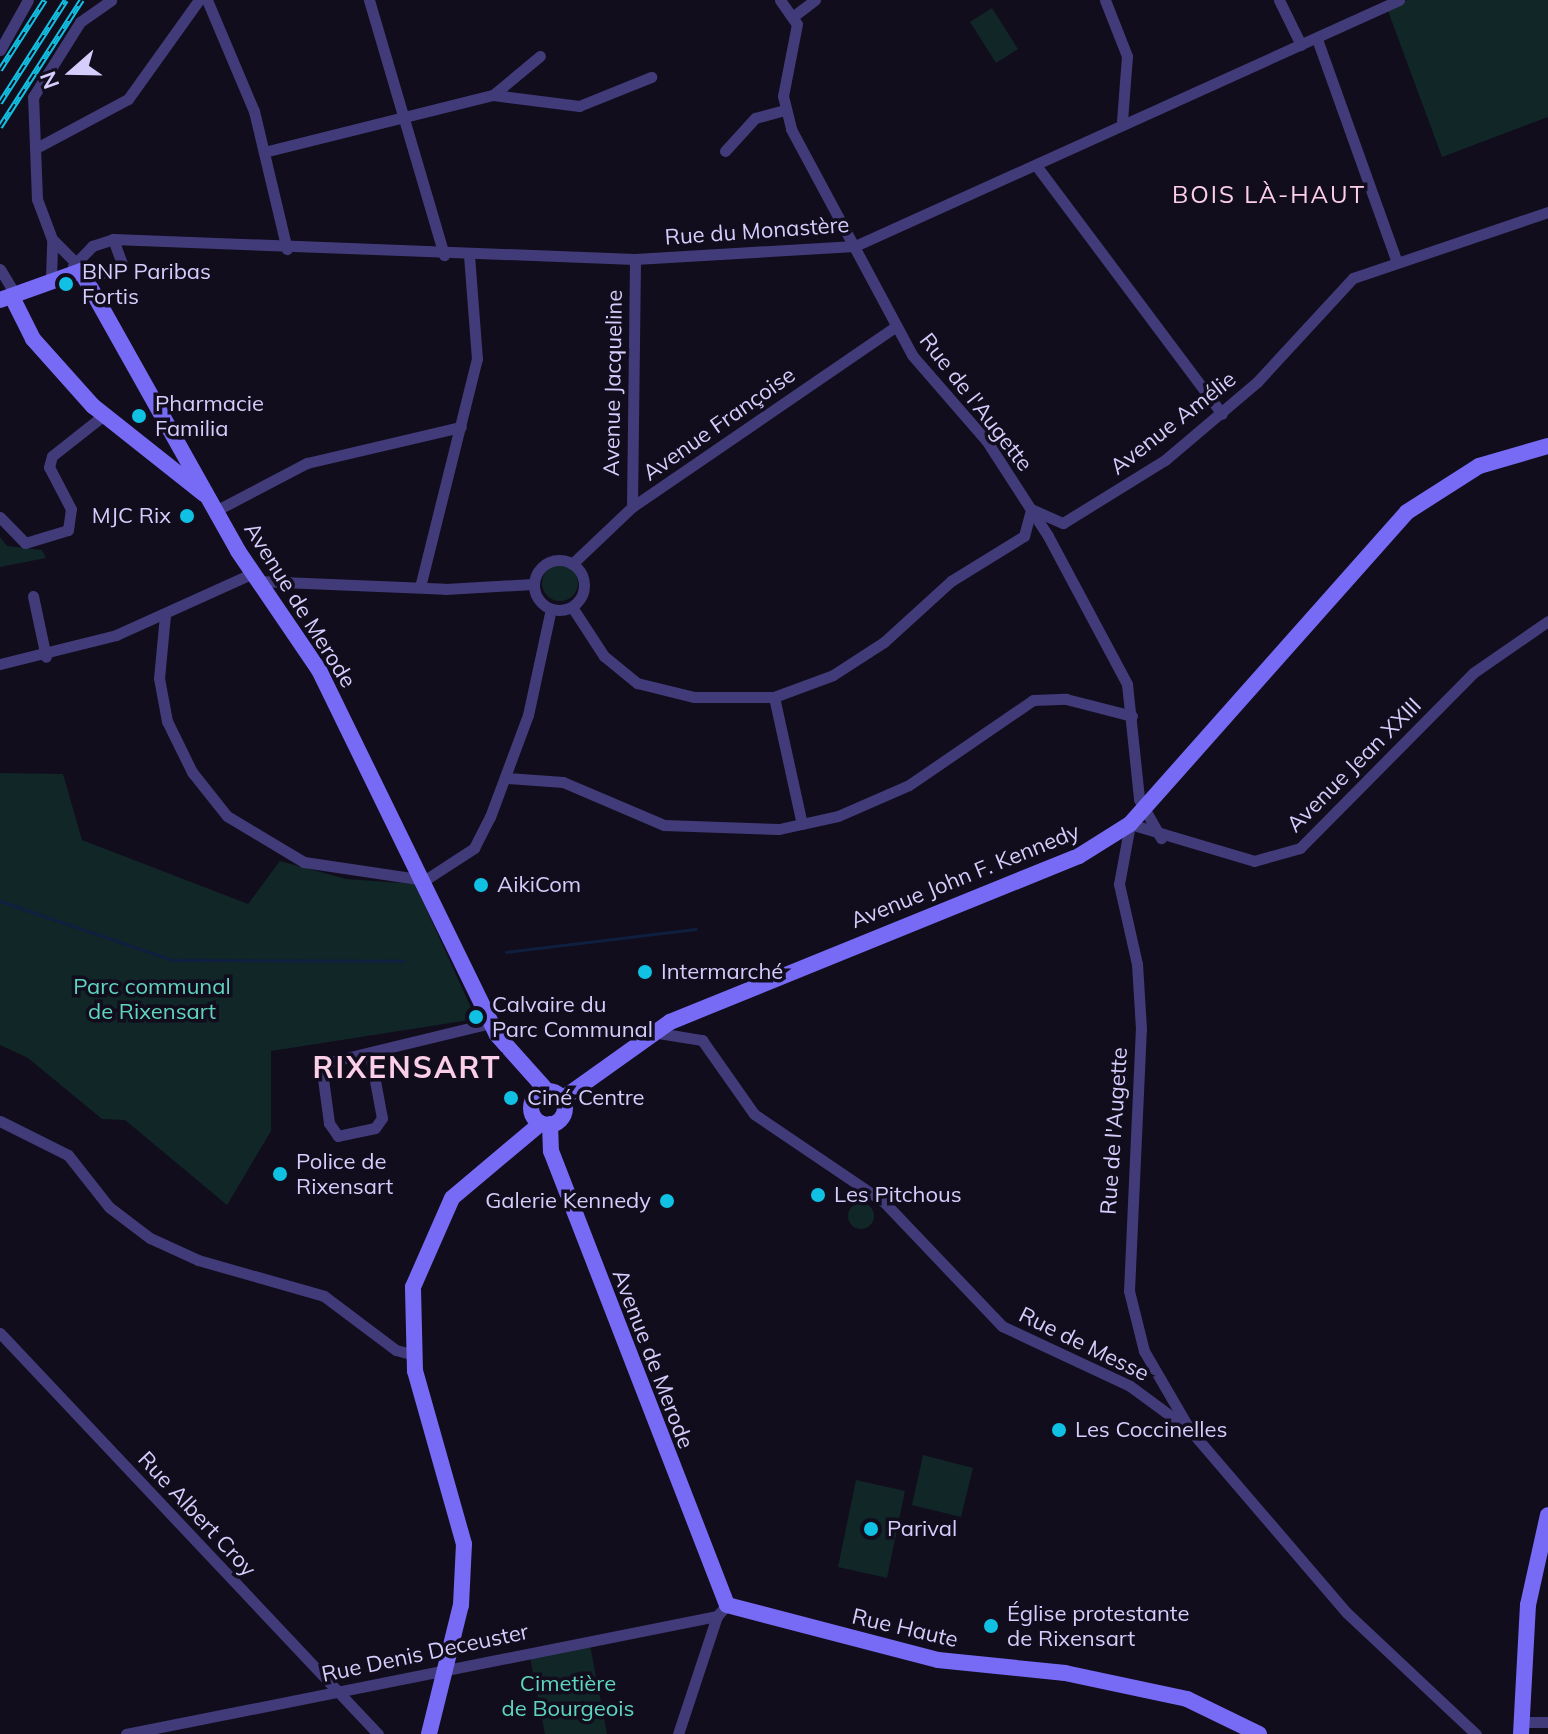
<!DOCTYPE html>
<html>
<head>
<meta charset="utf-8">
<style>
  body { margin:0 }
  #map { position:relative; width:1548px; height:1734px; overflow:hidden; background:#110d1d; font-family:Mulish,sans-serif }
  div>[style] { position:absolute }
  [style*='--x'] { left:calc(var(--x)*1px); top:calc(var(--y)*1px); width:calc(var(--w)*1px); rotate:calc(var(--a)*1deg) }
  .green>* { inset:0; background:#112627 }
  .round { border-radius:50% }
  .stream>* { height:3px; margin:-1.5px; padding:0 1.5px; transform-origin:1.5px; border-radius:1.5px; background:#0f1f3f }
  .street>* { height:11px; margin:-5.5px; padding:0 5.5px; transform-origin:5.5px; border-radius:5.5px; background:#423b79 }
  .street>.ring { margin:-5.5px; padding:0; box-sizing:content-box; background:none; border:11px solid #423b79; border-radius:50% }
  .secondary>* { height:16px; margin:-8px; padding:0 8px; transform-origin:8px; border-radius:8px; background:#776bf5 }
  .secondary>.ring { margin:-8px; padding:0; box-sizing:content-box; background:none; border:16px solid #776bf5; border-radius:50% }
  .rail>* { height:6px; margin-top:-3px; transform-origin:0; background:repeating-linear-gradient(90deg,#110d1d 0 9px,#10c1e4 0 18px); box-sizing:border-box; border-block:2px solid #10c1e4 }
  .dots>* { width:22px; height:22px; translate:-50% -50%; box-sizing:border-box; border:4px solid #110d1d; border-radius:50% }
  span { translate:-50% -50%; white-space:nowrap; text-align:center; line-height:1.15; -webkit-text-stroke:7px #110d1d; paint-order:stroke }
  .street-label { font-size:22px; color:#d5cdfc }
  .poi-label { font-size:22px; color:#d5cdfc }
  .left { translate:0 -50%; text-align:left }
  .right { translate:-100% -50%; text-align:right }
  .park-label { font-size:22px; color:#5fd5c0 }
  .neighbourhood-label { font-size:24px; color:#fccfe8; letter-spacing:2px }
  .district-label { font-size:30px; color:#fccfe8; font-weight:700; letter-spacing:2px }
  .north { position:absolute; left:32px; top:32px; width:80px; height:80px; -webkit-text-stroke:6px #110d1d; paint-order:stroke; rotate:250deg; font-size:22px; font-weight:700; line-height:32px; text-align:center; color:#d5cdfc }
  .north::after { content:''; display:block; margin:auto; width:28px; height:36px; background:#d5cdfc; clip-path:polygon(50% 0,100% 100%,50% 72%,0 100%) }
</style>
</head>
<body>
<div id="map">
  <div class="green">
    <div style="clip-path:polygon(1407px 0,1548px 0,1548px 117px,1442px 157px,1388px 11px)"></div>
    <div style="clip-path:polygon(992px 8px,1018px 49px,996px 63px,970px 22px)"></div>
    <div style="clip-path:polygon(0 537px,7px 546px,42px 550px,46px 558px,0 567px)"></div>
    <div class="round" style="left:542px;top:565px;width:36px;height:36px"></div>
    <div style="clip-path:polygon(0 773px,63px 774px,82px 840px,248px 904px,280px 861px,346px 879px,415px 884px,476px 1019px,271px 1051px,271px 1131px,227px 1205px,125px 1120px,102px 1119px,28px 1058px,0 1045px)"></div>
    <div class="round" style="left:848px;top:1203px;width:26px;height:26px"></div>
    <div style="clip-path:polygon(923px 1455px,973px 1468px,961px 1517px,912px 1505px)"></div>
    <div style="clip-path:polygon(856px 1480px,905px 1491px,887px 1578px,838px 1567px)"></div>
    <div style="clip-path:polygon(590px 1645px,607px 1734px,545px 1734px,530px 1657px)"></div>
  </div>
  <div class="stream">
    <div style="--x:0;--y:901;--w:182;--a:18.9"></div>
    <div style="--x:172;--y:960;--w:232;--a:0.2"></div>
    <div style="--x:506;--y:952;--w:191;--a:-6.9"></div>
  </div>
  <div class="street">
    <div style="--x:207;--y:0;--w:121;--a:67.1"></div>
    <div style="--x:254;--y:111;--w:142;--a:76.6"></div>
    <div style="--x:369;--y:0;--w:266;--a:73.6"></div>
    <div style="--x:780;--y:0;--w:29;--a:55"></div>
    <div style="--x:797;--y:24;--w:73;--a:101"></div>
    <div style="--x:783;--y:96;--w:34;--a:76"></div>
    <div style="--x:791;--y:129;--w:256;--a:61.8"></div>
    <div style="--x:912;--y:355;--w:113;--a:49"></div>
    <div style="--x:986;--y:440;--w:114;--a:57.1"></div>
    <div style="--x:1048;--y:536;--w:168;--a:61.9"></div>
    <div style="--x:1127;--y:684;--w:116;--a:84"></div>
    <div style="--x:1139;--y:799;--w:45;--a:60.6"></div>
    <div style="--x:1105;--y:0;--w:60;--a:68.6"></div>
    <div style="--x:1127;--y:56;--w:65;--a:94.4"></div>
    <div style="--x:1279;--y:0;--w:50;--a:63.9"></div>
    <div style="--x:795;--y:15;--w:25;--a:-37"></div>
    <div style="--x:1317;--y:39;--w:237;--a:70.3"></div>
    <div style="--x:0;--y:50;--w:57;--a:-60.8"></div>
    <div style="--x:493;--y:95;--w:61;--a:-39.7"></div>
    <div style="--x:40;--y:146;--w:100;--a:-28.1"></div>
    <div style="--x:128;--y:99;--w:122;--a:-54.4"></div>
    <div style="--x:725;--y:151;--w:45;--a:-47.7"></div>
    <div style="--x:755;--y:118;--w:30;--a:-15"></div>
    <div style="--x:264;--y:152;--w:236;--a:-14"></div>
    <div style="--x:493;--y:95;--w:87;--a:7.3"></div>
    <div style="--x:579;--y:106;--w:78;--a:-21.9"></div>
    <div style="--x:1038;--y:168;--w:307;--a:53.2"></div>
    <div style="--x:113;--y:239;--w:522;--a:2.19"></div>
    <div style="--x:635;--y:259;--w:220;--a:-3.4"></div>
    <div style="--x:855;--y:246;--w:597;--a:-24.33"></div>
    <div style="--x:75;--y:262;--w:33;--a:-135"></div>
    <div style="--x:52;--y:239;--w:43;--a:-110.6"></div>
    <div style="--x:37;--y:199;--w:102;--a:-92.2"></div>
    <div style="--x:33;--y:97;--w:89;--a:-57.9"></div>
    <div style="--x:80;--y:22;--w:38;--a:-35"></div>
    <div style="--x:73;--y:266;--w:28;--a:-46"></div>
    <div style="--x:92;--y:246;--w:22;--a:-18"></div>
    <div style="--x:113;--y:239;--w:30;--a:70"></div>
    <div style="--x:123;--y:267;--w:40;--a:164"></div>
    <div style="--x:0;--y:269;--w:29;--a:59"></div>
    <div style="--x:51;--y:277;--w:37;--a:-88"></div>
    <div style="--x:632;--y:507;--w:248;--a:-89.3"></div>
    <div style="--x:1031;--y:509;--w:35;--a:24"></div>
    <div style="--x:1063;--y:523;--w:120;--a:-31.7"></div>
    <div style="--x:1165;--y:460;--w:121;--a:-40.3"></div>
    <div style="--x:1257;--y:382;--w:142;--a:-47.3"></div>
    <div style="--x:1353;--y:278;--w:206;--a:-18.7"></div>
    <div style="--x:217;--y:510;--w:102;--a:-27.6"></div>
    <div style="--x:307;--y:463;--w:158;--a:-13.2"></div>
    <div style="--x:0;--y:517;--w:36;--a:46"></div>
    <div style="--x:25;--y:543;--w:45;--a:-16.8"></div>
    <div style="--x:68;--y:530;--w:21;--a:-82"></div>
    <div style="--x:71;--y:509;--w:47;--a:-117.6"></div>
    <div style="--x:49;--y:467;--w:11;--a:-75"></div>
    <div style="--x:52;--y:456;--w:66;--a:-38.3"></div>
    <div class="ring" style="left:534px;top:560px;width:39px;height:39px"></div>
    <div style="--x:572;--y:564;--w:83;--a:-43.5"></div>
    <div style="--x:632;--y:507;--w:320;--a:-34.4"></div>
    <div style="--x:258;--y:581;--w:187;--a:2.4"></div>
    <div style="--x:445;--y:589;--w:88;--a:-3.3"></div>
    <div style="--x:420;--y:587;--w:235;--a:-76"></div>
    <div style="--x:477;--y:359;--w:103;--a:-94.4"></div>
    <div style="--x:33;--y:596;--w:62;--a:78"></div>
    <div style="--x:572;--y:607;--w:59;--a:56.9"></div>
    <div style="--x:604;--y:656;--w:43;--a:39.3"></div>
    <div style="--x:637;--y:683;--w:59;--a:13.8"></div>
    <div style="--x:694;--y:697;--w:80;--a:0"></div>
    <div style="--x:774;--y:697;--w:63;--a:-20.4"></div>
    <div style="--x:833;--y:675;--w:61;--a:-32.9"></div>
    <div style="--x:884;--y:642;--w:91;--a:-42.3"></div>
    <div style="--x:951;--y:581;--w:86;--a:-31.7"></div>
    <div style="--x:1024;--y:536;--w:27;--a:-75"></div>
    <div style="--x:165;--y:615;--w:63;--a:95.4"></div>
    <div style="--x:159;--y:678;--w:44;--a:79.5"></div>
    <div style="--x:167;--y:721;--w:57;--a:63.9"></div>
    <div style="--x:192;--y:772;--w:56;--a:51.5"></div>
    <div style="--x:227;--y:816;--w:90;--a:30.9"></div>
    <div style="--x:304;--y:862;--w:122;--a:8.5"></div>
    <div style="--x:425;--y:880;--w:59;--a:-33.1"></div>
    <div style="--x:474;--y:848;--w:35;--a:-63"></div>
    <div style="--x:490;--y:817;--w:109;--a:-69.6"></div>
    <div style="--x:528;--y:715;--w:108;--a:-77.8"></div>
    <div style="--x:0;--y:664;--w:120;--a:-14"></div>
    <div style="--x:116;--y:635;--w:150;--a:-24.3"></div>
    <div style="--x:774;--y:697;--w:130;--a:77.6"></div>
    <div style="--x:507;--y:778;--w:56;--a:4.1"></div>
    <div style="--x:563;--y:782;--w:110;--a:23.1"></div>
    <div style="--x:664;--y:825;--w:115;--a:2"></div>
    <div style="--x:779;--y:829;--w:60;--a:-12.4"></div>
    <div style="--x:838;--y:816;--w:77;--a:-23.6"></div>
    <div style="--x:909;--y:785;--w:150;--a:-34.4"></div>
    <div style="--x:1033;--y:700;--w:33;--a:-2"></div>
    <div style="--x:1066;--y:699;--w:68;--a:14.4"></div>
    <div style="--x:652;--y:1032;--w:51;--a:9.1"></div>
    <div style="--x:702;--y:1040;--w:90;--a:54.9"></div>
    <div style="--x:754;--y:1114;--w:157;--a:34.1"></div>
    <div style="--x:884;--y:1202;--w:171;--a:46.4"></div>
    <div style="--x:1002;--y:1326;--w:141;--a:25.1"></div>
    <div style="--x:1130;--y:1386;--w:74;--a:36.3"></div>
    <div style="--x:1190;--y:1430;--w:241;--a:49.4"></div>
    <div style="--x:1347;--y:1613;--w:177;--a:43.2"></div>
    <div style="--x:370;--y:1054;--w:65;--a:79.4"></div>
    <div style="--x:382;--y:1118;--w:12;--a:125"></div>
    <div style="--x:375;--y:1128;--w:38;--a:168"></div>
    <div style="--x:338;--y:1136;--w:16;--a:-125"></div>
    <div style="--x:329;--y:1123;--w:60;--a:-97.7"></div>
    <div style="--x:321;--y:1064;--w:175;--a:-13.6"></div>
    <div style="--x:0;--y:1121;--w:76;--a:26.6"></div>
    <div style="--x:68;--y:1155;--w:66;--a:51.7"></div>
    <div style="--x:109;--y:1207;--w:51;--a:37.1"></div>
    <div style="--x:150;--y:1238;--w:53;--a:24.6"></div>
    <div style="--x:198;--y:1260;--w:131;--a:15.9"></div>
    <div style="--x:324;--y:1296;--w:90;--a:36.9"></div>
    <div style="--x:396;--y:1350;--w:16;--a:15"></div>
    <div style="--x:0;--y:1333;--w:551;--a:46.69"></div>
    <div style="--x:1190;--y:1430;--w:91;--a:-120.2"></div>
    <div style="--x:1144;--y:1351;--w:62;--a:-104"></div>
    <div style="--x:1129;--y:1291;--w:262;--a:-87.4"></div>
    <div style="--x:1141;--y:1029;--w:65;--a:-93.5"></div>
    <div style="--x:1137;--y:964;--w:82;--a:-102.7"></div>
    <div style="--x:1119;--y:884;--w:61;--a:-79.6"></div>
    <div style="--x:1130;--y:824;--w:129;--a:16.6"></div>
    <div style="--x:1254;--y:861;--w:48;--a:-15.8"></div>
    <div style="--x:1300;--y:848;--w:246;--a:-45.3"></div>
    <div style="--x:1473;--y:673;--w:91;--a:-34.7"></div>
    <div style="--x:1522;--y:1722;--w:26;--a:0"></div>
    <div style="--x:126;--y:1734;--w:603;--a:-11.29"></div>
    <div style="--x:717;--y:1616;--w:15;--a:-48"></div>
    <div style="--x:678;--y:1734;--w:124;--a:-71.7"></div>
  </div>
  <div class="secondary">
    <div style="--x:12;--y:297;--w:47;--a:63.4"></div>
    <div style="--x:33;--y:339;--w:90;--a:48.2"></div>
    <div style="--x:93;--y:406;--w:142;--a:38.4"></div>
    <div style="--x:0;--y:300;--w:86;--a:-19.7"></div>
    <div style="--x:81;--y:271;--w:321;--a:60.7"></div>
    <div style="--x:238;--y:551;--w:144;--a:55.8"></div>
    <div style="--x:319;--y:670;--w:406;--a:64"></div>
    <div style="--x:497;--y:1035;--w:75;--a:48.2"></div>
    <div class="ring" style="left:531px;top:1091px;width:18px;height:18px"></div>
    <div style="--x:562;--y:1099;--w:133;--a:-35.5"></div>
    <div style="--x:670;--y:1022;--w:441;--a:-22.1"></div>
    <div style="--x:1079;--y:856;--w:60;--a:-32.1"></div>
    <div style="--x:1130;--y:824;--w:417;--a:-48.4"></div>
    <div style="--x:1407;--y:512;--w:85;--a:-32.6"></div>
    <div style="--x:1479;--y:466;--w:72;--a:-16.2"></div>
    <div style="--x:550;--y:1124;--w:27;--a:88"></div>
    <div style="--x:551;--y:1151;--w:487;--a:68.8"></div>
    <div style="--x:727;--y:1605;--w:218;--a:14.6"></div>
    <div style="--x:938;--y:1660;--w:128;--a:5.8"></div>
    <div style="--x:1065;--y:1673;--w:125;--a:12"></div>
    <div style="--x:1187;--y:1699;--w:80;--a:25.9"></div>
    <div style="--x:429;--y:1734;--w:133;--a:-76.1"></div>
    <div style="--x:461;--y:1605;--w:61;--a:-87.2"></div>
    <div style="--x:464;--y:1544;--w:180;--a:-105.8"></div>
    <div style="--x:415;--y:1371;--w:84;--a:-91.4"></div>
    <div style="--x:413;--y:1287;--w:97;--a:-66.3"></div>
    <div style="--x:452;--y:1198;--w:116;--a:-40.1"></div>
    <div style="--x:1521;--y:1734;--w:129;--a:-86.9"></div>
    <div style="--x:1528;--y:1605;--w:92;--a:-77.5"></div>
  </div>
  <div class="rail">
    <div style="--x:0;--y:70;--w:83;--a:-57.3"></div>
    <div style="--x:0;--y:103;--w:122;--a:-57.3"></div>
    <div style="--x:0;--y:127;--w:151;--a:-57.2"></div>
  </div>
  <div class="dots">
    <div style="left:66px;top:284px;background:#10c1e4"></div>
    <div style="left:139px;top:416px;background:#10c1e4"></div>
    <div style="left:187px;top:516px;background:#10c1e4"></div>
    <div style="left:481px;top:885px;background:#10c1e4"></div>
    <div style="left:645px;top:972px;background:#10c1e4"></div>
    <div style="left:476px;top:1017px;background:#10c1e4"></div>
    <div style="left:511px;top:1098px;background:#10c1e4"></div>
    <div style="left:280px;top:1174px;background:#10c1e4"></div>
    <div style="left:818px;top:1195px;background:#10c1e4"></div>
    <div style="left:667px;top:1201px;background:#10c1e4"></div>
    <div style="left:1059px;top:1430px;background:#10c1e4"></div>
    <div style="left:871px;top:1529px;background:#10c1e4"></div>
    <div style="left:991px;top:1626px;background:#10c1e4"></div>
  </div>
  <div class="street-label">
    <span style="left:757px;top:231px;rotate:-4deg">Rue du Monastère</span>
    <span style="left:613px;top:383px;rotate:-89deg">Avenue Jacqueline</span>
    <span style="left:976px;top:402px;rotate:52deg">Rue de l'Augette</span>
    <span style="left:1173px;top:423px;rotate:-38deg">Avenue Amélie</span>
    <span style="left:719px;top:424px;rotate:-35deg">Avenue Françoise</span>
    <span style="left:300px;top:605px;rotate:58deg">Avenue de Merode</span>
    <span style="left:1354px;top:765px;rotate:-45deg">Avenue Jean XXIII</span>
    <span style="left:965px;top:876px;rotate:-22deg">Avenue John F. Kennedy</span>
    <span style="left:1114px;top:1131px;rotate:-86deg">Rue de l'Augette</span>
    <span style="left:1084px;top:1344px;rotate:26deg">Rue de Messe</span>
    <span style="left:653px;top:1359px;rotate:69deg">Avenue de Merode</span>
    <span style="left:197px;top:1514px;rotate:47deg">Rue Albert Croy</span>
    <span style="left:905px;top:1628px;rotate:13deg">Rue Haute</span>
    <span style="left:425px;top:1653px;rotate:-12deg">Rue Denis Deceuster</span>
  </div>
  <div class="poi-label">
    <span class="left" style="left:82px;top:284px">BNP Paribas<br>Fortis</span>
    <span class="left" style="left:155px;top:416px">Pharmacie<br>Familia</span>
    <span class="right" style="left:171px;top:516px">MJC Rix</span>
    <span class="left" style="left:497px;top:885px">AikiCom</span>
    <span class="left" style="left:661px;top:972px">Intermarché</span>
    <span class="left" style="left:492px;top:1017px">Calvaire du<br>Parc Communal</span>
    <span class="left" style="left:527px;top:1098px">Ciné Centre</span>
    <span class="left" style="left:296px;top:1174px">Police de<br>Rixensart</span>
    <span class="left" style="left:834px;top:1195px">Les Pitchous</span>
    <span class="right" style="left:651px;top:1201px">Galerie Kennedy</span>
    <span class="left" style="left:1075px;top:1430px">Les Coccinelles</span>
    <span class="left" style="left:887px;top:1529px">Parival</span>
    <span class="left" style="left:1007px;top:1626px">Église protestante<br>de Rixensart</span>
  </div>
  <div class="park-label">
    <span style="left:152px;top:999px">Parc communal<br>de Rixensart</span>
    <span style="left:568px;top:1696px">Cimetière<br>de Bourgeois</span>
  </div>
  <div class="neighbourhood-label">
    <span style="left:1269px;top:195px">BOIS LÀ-HAUT</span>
  </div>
  <div class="district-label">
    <span style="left:407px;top:1067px">RIXENSART</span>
  </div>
  <div class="north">N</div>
</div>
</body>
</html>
